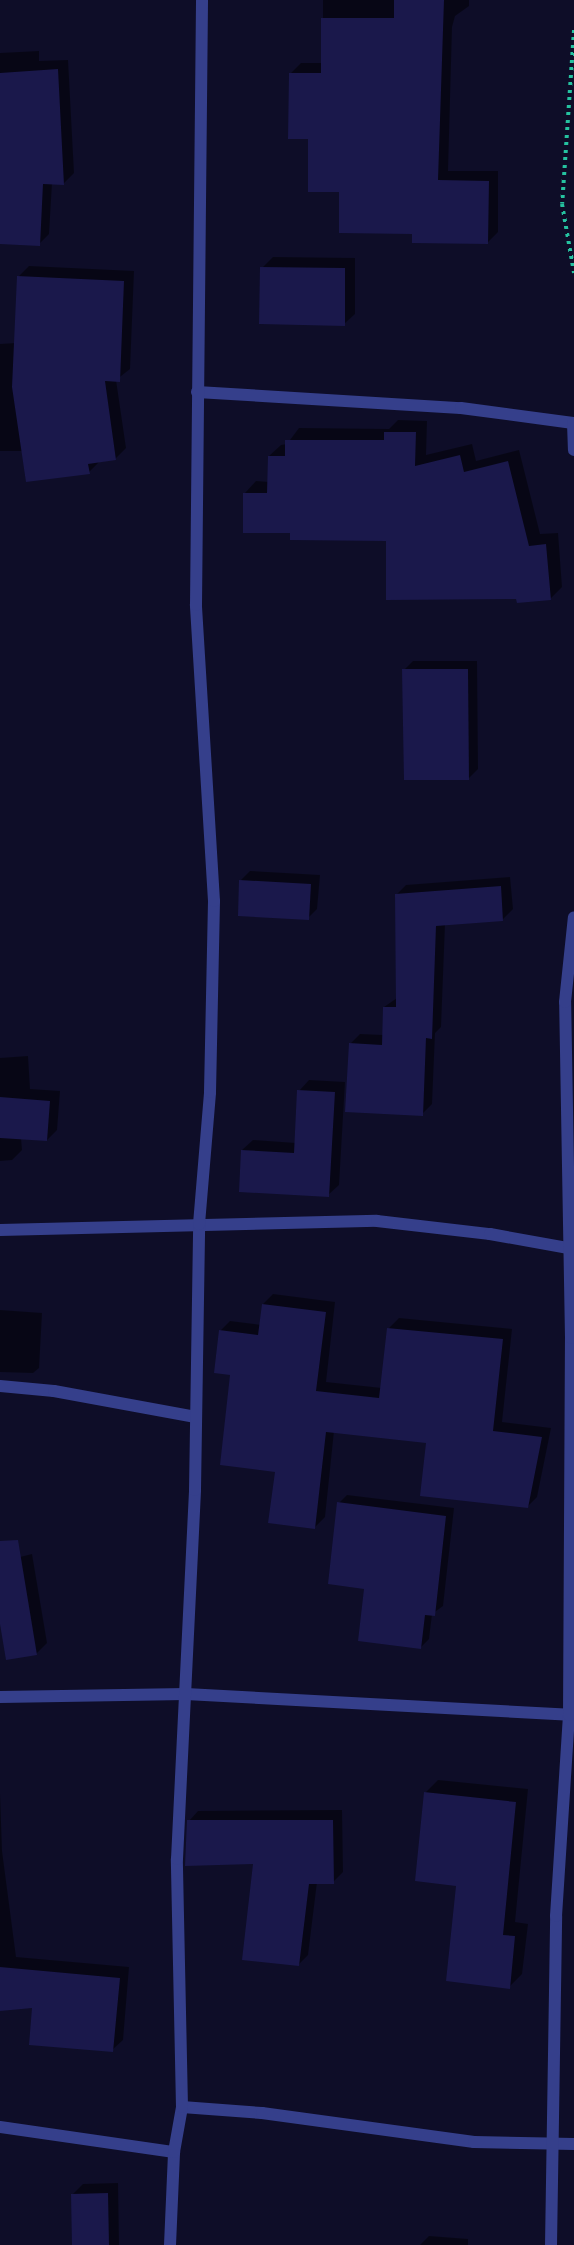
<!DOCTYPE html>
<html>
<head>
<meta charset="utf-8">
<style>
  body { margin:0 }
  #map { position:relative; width:574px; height:2245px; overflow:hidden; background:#0e0d28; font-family:"IBM Plex Sans",sans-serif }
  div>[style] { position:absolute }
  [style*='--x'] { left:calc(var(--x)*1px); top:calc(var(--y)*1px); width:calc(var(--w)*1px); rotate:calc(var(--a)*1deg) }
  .shadow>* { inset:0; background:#0007 }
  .building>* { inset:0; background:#1a184b }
  .path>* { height:4px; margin-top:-2px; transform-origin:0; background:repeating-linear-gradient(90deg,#25c2a0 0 3px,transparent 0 7.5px) }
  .minor>* { height:12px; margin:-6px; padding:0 6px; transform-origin:6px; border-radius:6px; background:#353f8b }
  span { translate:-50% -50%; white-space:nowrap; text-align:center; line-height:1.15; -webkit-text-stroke:4.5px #0e0d28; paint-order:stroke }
</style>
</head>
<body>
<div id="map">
  <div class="shadow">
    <div style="clip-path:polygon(323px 0,469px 0,469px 6px,455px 16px,452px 27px,448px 171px,498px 171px,498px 232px,488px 242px,341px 191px,309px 138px,291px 73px,301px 63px,323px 63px)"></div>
    <div style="clip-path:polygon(39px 51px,39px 61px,68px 60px,74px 173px,63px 184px,52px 183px,49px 234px,39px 244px,0 242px,0 53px)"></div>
    <div style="clip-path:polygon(273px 257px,355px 258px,355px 314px,344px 324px,262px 268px)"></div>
    <div style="clip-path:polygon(29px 266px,134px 271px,130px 369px,116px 380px,126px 448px,115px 459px,99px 462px,89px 472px,23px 451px,0 451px,0 344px,16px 343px,18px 277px)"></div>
    <div style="clip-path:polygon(398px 420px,427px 421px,426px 455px,472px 444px,476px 461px,519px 450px,540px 534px,558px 533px,562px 587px,550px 599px,518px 598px,387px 539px,291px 532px,245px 493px,256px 481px,269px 482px,269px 456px,281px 445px,287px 444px,299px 428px,389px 429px)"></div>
    <div style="clip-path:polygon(413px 661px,477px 661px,478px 769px,469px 778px,404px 670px)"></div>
    <div style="clip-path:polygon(250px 871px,320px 875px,317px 909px,308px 918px,241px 880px)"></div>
    <div style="clip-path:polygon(510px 877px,513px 909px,503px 919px,445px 924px,441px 1027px,435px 1033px,432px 1104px,422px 1114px,350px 1044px,360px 1034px,383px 1035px,384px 1007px,397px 998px,396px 895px,406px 885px)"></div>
    <div style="clip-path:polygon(28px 1056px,30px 1089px,60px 1091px,57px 1130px,47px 1140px,21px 1138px,22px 1150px,12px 1160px,0 1161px,0 1058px)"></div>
    <div style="clip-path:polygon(309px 1080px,345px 1082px,339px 1185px,328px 1195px,242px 1150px,253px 1140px,296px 1143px,299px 1091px)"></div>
    <div style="clip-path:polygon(273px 1294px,335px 1302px,326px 1382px,382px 1388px,389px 1328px,399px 1318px,512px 1329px,502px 1422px,551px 1428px,537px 1497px,527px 1507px,428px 1442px,334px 1431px,325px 1517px,315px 1527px,276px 1471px,232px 1374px,220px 1331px,230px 1321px,261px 1325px,263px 1304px)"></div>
    <div style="clip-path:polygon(0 1310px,42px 1313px,39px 1368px,33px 1373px,0 1372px)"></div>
    <div style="clip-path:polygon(347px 1495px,454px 1508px,443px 1606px,432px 1614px,429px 1639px,420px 1648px,365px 1588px,339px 1503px)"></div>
    <div style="clip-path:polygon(32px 1554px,47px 1643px,36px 1654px,0 1614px,0 1562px)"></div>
    <div style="clip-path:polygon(438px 1780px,528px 1789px,515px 1922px,528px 1924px,522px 1974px,509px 1987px,425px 1793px)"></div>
    <div style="clip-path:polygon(0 1793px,2px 1851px,16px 1957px,129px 1967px,123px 2040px,112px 2050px,34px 2006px,0 2009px)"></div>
    <div style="clip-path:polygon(342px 1810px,343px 1872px,333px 1882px,317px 1882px,308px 1955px,298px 1965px,254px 1862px,189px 1821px,198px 1811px)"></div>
    <div style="clip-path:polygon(118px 2183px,119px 2245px,74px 2245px,73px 2194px,83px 2184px)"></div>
    <div style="clip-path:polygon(429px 2236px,468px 2239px,468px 2245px,420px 2245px)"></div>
  </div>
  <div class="building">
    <div style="clip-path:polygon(394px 0,444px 0,438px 180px,489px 181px,488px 244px,412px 243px,412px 234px,339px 233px,339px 192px,308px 192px,308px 139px,288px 139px,289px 73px,321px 73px,321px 18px,394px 18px)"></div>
    <div style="clip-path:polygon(58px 69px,64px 185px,43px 184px,40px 246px,0 244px,0 73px)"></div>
    <div style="clip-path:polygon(260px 267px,345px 268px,345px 326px,259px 324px)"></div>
    <div style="clip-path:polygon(17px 276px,124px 281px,120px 382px,105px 381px,116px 460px,88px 464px,90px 474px,26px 482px,12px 387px)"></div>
    <div style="clip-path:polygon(384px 432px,416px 432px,415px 466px,460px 455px,464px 472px,508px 461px,529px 546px,546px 544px,551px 600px,517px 603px,516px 599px,386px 600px,386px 541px,290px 540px,290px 533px,243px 533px,243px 493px,267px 493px,268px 456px,285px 456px,285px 440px,384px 440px)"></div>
    <div style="clip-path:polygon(402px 669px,468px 669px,469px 780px,404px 780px)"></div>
    <div style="clip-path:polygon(239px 880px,311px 884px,309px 920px,238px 916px)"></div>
    <div style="clip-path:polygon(501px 886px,503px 921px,436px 926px,432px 1039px,426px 1038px,423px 1116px,345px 1112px,349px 1043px,382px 1045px,383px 1007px,396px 1007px,395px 894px)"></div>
    <div style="clip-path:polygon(297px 1090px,335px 1092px,329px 1197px,239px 1192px,241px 1150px,294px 1153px)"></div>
    <div style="clip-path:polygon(0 1097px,50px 1101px,47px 1141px,0 1138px)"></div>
    <div style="clip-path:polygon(262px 1304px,326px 1312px,316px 1391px,379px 1398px,387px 1328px,503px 1339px,493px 1431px,542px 1437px,528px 1508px,420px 1496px,426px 1443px,326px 1432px,315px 1529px,268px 1523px,275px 1472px,220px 1465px,230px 1375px,214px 1373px,219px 1330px,258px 1335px)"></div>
    <div style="clip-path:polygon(337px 1502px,446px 1516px,435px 1616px,425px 1615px,421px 1649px,358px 1641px,364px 1589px,328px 1584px)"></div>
    <div style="clip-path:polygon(18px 1540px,37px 1655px,6px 1660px,0 1624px,0 1541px)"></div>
    <div style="clip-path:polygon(424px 1792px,516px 1802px,503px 1935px,515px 1936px,510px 1989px,446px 1981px,456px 1886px,415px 1881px)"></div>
    <div style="clip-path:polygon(187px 1820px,333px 1820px,334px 1884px,309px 1884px,299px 1966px,242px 1960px,253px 1864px,185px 1866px)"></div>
    <div style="clip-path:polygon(0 1967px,120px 1978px,113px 2052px,29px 2045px,32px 2008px,0 2011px)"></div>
    <div style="clip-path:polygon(108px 2193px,109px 2245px,72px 2245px,71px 2194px)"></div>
  </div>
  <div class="path">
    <div style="--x:574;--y:30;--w:174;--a:93.9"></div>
    <div style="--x:562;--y:204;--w:70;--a:80.1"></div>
  </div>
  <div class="minor">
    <div style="--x:197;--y:392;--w:264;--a:3.5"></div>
    <div style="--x:461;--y:408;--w:113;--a:7.6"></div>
    <div style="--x:573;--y:423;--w:27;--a:88"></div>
    <div style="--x:0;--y:1230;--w:377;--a:-1.4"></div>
    <div style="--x:377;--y:1221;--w:114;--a:6.6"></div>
    <div style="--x:490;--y:1234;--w:84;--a:10.2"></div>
    <div style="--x:0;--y:1386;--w:54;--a:5.3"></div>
    <div style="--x:54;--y:1391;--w:144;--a:10.4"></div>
    <div style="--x:0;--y:1697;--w:186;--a:-0.9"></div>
    <div style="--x:186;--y:1694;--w:384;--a:3.1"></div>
    <div style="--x:182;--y:2107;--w:80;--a:4.3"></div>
    <div style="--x:262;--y:2113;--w:214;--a:7.8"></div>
    <div style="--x:474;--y:2142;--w:100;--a:1.1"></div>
    <div style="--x:0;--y:2127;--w:176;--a:8.2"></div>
    <div style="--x:170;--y:2245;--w:93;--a:-87.5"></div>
    <div style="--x:174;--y:2152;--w:46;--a:-79.9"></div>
    <div style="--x:182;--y:2107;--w:248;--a:-91.2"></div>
    <div style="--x:177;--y:1859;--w:369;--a:-87.2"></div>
    <div style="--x:195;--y:1490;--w:266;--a:-89.1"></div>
    <div style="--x:199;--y:1224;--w:132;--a:-85.2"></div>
    <div style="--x:210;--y:1092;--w:191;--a:-88.8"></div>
    <div style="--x:214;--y:901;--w:297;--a:-93.5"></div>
    <div style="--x:196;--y:605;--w:605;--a:-89.43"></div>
    <div style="--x:551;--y:2245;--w:329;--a:-89.1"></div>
    <div style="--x:556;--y:1916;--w:201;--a:-86.3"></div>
    <div style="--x:569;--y:1715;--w:377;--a:-89.7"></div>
    <div style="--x:571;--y:1338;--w:336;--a:-91"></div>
    <div style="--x:565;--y:1002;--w:85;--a:-84"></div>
  </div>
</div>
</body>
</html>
